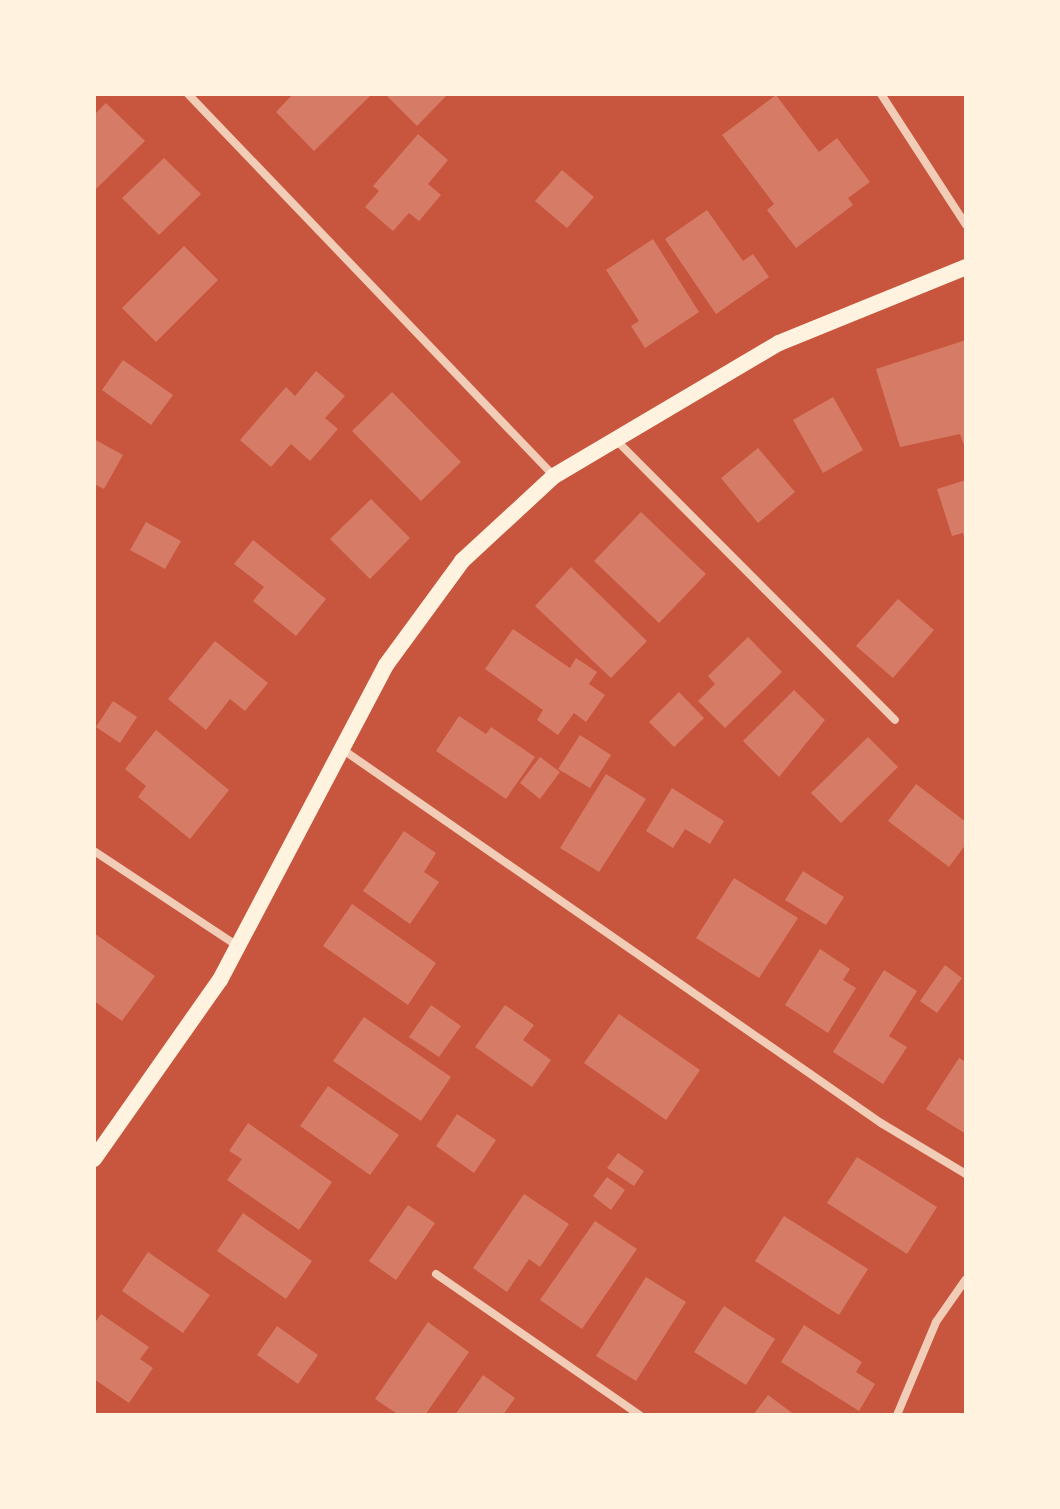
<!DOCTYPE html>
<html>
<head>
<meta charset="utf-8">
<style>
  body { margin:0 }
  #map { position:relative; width:1060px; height:1509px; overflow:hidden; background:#c8553d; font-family:"Alegreya Sans",sans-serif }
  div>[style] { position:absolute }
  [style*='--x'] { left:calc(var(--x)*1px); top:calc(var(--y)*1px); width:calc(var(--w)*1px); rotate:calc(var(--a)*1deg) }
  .building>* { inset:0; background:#d67c66 }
  .minor>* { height:8px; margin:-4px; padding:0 4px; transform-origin:4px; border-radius:4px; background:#f1ccb7 }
  .secondary>* { height:16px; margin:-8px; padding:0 8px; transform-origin:8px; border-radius:8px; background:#fff3e0 }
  span { translate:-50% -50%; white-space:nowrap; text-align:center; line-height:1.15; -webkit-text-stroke:6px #fff3e0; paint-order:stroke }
  .frame { position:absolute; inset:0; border:96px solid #fff3e0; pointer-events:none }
</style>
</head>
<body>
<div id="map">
  <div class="building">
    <div style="clip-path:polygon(293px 94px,372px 94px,314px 151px,276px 112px)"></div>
    <div style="clip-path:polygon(385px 94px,448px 94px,417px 126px)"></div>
    <div style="clip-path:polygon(776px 95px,819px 152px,837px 138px,870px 182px,848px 198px,853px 205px,796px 248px,767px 210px,774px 204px,722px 135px)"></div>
    <div style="clip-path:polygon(106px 103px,145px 141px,94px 191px,94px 115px)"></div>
    <div style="clip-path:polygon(418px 134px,448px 160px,428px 184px,441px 195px,419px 221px,409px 213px,393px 231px,365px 207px,379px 191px,373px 186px)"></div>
    <div style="clip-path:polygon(164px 158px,201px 194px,159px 235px,122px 198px)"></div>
    <div style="clip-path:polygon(562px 170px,594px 197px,567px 228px,535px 201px)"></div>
    <div style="clip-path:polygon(707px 210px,743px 261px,753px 254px,769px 277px,716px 314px,665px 239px)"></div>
    <div style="clip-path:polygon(653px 239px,699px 312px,645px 348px,631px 326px,639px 321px,606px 270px)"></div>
    <div style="clip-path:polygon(184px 246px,218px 280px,156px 342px,122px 308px)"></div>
    <div style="clip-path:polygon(966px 340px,966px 451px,960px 434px,900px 447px,876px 369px)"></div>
    <div style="clip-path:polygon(123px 360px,173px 395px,151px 425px,102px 390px)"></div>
    <div style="clip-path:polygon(316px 371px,345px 396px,325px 418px,338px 429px,310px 461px,291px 444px,271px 467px,240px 440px,286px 387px,295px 396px)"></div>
    <div style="clip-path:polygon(392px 392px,461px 462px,421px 501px,352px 431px)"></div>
    <div style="clip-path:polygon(833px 397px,863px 450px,823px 473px,793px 420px)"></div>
    <div style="clip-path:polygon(94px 439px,123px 455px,104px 489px,94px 484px)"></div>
    <div style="clip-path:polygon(758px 448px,795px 492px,758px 523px,721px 478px)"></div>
    <div style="clip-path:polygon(966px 480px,966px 540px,965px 540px,963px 533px,952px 536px,937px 489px)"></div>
    <div style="clip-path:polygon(371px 499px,410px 538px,370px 579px,330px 539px)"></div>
    <div style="clip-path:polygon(641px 512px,706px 574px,659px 623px,594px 561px)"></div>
    <div style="clip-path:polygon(146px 522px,181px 541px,165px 569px,130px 550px)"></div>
    <div style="clip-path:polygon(253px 540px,326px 599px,296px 636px,253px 601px,264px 587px,234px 564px)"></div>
    <div style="clip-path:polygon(571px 567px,647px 641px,611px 678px,535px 606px)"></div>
    <div style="clip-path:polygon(898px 599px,934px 630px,893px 678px,856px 646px)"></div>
    <div style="clip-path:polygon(513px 629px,570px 668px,576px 658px,597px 672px,589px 684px,605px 695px,586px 722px,574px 713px,558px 735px,537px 720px,543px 710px,485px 669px)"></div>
    <div style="clip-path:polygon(748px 637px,782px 672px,725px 728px,698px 701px,715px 684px,708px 676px)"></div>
    <div style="clip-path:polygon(215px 641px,268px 683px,245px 711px,230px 699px,206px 730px,168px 699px)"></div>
    <div style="clip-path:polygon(794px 690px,825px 720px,779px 777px,743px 741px)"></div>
    <div style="clip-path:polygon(679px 692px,704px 718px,674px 747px,649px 722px)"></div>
    <div style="clip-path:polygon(113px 701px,137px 717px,120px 743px,96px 727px)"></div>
    <div style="clip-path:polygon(459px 716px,486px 734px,491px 727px,535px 757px,506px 799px,436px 751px)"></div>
    <div style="clip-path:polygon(156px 730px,229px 790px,190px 839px,138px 797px,146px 786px,125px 769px)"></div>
    <div style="clip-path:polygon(580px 735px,611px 755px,590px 788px,558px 769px)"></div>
    <div style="clip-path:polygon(868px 737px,898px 767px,841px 823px,811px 793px)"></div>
    <div style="clip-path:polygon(540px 757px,560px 772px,540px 799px,520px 783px)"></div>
    <div style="clip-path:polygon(606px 774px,646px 799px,599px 872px,560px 848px)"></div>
    <div style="clip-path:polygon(916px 784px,966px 822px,966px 844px,949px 867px,888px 821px)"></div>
    <div style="clip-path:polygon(672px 788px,724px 821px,710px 844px,685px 829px,673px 848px,646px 831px)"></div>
    <div style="clip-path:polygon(404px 831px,436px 853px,424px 872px,439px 882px,410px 924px,363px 891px)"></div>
    <div style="clip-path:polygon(803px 871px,844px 897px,826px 925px,785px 900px)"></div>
    <div style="clip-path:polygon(734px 878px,798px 918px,759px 978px,696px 938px)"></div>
    <div style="clip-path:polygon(352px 904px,436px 963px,408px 1005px,323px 946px)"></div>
    <div style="clip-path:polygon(94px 933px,155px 976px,122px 1021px,94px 1001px)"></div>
    <div style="clip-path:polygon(820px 949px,850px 969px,843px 980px,856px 988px,828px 1033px,785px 1005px)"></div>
    <div style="clip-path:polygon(945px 965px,962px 978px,937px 1013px,920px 1001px)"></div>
    <div style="clip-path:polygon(884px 970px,917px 991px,889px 1036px,907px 1047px,883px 1084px,833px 1052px)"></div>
    <div style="clip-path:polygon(431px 1005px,461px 1026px,439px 1057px,409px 1037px)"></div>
    <div style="clip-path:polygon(505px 1005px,534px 1025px,523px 1040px,551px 1060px,532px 1087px,475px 1047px)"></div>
    <div style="clip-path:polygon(619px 1014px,700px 1070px,666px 1120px,584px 1063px)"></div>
    <div style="clip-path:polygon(364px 1017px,451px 1077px,421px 1121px,333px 1061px)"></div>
    <div style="clip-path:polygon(959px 1058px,966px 1062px,966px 1134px,926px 1109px)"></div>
    <div style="clip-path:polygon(328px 1086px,399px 1135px,370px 1175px,300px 1126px)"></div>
    <div style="clip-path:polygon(457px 1114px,496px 1140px,474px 1173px,436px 1146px)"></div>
    <div style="clip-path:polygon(248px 1123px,332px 1182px,299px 1230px,227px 1180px,242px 1159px,229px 1151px)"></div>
    <div style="clip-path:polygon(618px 1153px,644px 1171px,634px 1186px,607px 1168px)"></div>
    <div style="clip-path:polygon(857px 1157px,937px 1207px,907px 1254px,827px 1203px)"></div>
    <div style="clip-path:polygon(607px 1177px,625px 1190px,611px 1210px,593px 1196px)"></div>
    <div style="clip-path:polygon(524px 1194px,569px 1224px,540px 1267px,529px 1259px,507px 1292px,473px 1268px)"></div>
    <div style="clip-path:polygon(408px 1205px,435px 1223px,396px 1280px,369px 1261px)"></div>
    <div style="clip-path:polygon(243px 1213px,312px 1261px,286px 1299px,217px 1251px)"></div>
    <div style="clip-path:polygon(784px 1216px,868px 1269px,839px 1315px,755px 1261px)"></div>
    <div style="clip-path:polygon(595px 1221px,637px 1249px,582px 1329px,540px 1300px)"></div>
    <div style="clip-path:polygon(148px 1252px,210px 1295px,183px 1333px,122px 1291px)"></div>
    <div style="clip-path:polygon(646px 1277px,686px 1302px,636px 1381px,596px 1356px)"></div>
    <div style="clip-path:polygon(724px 1306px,775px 1339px,746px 1385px,694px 1352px)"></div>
    <div style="clip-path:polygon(101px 1314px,149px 1347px,140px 1359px,153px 1368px,129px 1403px,94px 1379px,94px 1324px)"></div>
    <div style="clip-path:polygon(428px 1322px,469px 1352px,425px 1415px,399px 1415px,375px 1399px)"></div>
    <div style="clip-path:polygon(804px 1325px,862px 1362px,856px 1372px,875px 1384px,859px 1411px,781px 1362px)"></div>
    <div style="clip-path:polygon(277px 1326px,318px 1355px,298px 1384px,257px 1355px)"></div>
    <div style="clip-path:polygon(483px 1375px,515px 1398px,503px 1415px,455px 1415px)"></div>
    <div style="clip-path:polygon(768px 1395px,795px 1415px,753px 1415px)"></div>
  </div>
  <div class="minor">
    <div style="--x:188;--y:94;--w:529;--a:46.23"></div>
    <div style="--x:881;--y:94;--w:156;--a:57"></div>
    <div style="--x:616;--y:440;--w:395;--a:45.1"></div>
    <div style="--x:339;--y:747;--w:660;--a:34.75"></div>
    <div style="--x:881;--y:1123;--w:99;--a:31"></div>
    <div style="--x:94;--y:851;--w:174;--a:33.5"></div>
    <div style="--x:436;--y:1274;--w:248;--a:34.7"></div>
    <div style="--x:897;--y:1415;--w:101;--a:-67.2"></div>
    <div style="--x:936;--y:1322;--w:52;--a:-55.1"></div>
  </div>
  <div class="secondary">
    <div style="--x:94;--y:1159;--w:219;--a:-54.9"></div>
    <div style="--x:220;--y:980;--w:356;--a:-62.2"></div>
    <div style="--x:386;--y:665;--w:129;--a:-53.8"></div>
    <div style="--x:462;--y:561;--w:125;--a:-42.7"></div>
    <div style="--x:554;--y:476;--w:261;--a:-30.6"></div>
    <div style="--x:779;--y:343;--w:202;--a:-22.1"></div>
  </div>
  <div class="frame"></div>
</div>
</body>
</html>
